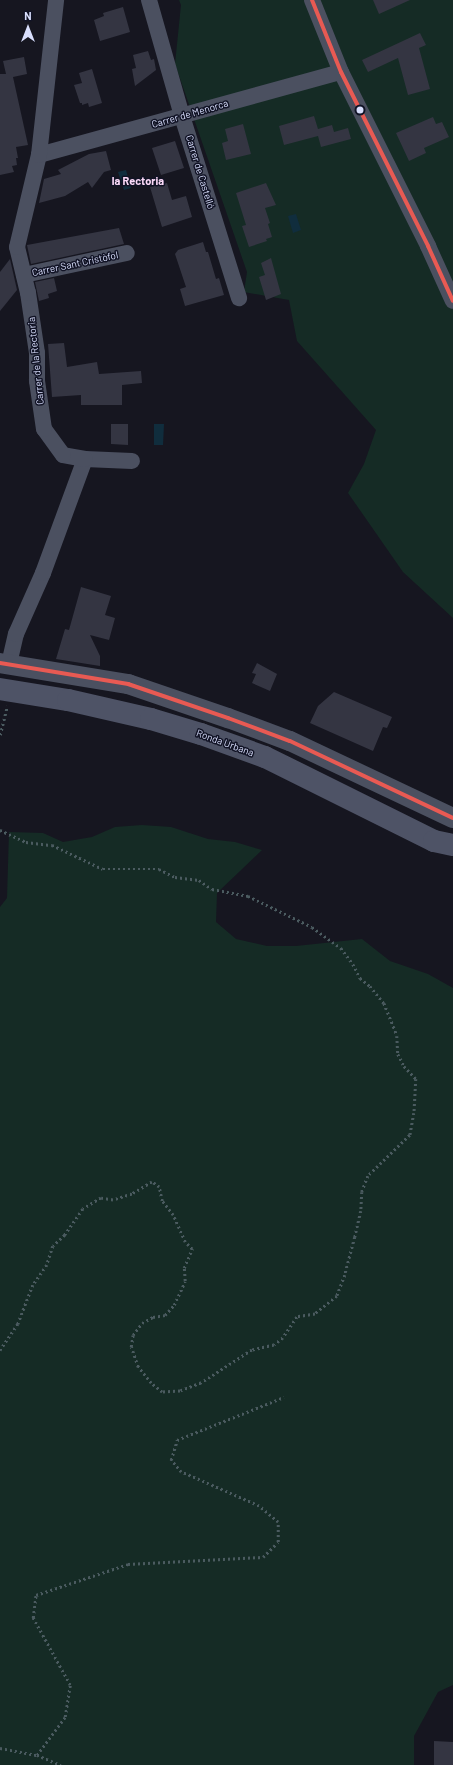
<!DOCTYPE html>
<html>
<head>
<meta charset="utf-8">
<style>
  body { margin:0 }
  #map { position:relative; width:453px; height:1765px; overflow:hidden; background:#161620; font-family:Barlow,sans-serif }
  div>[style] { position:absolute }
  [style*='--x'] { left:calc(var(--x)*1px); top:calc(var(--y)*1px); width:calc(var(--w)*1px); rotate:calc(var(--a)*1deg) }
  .green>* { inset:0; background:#152b25 }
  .water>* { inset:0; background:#102d3d }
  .building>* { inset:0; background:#343542 }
  .path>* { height:2.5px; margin-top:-1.25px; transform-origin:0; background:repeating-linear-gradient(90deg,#4b5b60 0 2px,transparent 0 5px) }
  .minor>* { height:16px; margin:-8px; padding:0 8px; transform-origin:8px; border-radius:8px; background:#4b5060 }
  .tertiary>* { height:20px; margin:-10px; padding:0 10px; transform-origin:10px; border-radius:10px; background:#4b5060 }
  .secondary>* { height:22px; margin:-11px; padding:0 11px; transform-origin:11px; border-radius:11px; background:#4e5366 }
  .bus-1>* { height:4px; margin:-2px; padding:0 2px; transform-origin:2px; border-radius:2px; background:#e85a53 }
  .dots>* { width:11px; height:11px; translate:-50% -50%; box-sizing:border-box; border:2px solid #111325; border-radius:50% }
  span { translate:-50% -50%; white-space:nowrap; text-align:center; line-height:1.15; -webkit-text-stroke:3px #111325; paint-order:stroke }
  .street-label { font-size:10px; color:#d8defc }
  .neighbourhood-label { font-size:11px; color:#fcdaf9; font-weight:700 }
  .north { position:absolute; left:8px; top:8px; width:40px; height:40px; -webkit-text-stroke:3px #111325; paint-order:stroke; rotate:0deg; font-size:11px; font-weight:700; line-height:16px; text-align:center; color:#d8defc }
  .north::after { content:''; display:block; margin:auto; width:14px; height:18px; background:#d8defc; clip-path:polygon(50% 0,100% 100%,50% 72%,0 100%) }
</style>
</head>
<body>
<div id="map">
  <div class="green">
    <div style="clip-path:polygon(179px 0,453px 0,453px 618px,403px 572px,348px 493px,364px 464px,376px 430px,297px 341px,289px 300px,244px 292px,247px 272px,175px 64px,181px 5px)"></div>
    <div style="clip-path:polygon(142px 825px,171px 827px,208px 839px,235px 842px,262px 850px,217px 893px,216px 922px,236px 939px,267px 946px,296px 946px,362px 939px,390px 961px,428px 974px,453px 988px,453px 1685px,438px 1692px,414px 1736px,414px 1765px,0 1765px,0 907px,7px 898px,9px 832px,43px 833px,63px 842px,92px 837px,115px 827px)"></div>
  </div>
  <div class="water">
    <div style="clip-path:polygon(126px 170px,131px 188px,124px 190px,118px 172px)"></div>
    <div style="clip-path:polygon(296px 214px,301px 230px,293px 233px,288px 216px)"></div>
    <div style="clip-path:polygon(154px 424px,164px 424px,163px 445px,154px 445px)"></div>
  </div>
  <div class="building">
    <div style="clip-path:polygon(373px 0,410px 0,379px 14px)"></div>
    <div style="clip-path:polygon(123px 7px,130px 32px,100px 41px,94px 20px,104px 16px,103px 13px)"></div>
    <div style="clip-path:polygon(420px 33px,426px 45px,419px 48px,430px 89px,408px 95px,398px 58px,368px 72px,362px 60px)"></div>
    <div style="clip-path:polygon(148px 51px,151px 60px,154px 59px,156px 70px,135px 86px,132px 69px,136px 68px,133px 55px)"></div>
    <div style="clip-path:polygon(24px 57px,27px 74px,13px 77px,28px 145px,16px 147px,18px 158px,16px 158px,17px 165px,12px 166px,14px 172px,0 175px,0 74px,6px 74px,3px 61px)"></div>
    <div style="clip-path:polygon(92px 69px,102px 103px,89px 107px,88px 103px,82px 105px,82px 103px,80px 103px,74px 85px,82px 83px,79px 73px)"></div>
    <div style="clip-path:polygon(314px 116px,318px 129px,332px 125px,334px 132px,348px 128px,351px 139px,321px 147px,318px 136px,284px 145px,279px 126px)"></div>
    <div style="clip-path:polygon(433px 117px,436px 124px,442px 122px,449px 137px,424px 148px,426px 153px,409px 161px,396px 133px)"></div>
    <div style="clip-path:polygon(243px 124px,251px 154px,226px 160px,222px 143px,228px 141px,225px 129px)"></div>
    <div style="clip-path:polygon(175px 141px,184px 168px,161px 175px,152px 148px)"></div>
    <div style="clip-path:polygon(106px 151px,111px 170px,104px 172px,92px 188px,88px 182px,65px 196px,39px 203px,44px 179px,61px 174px,58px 170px,89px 154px)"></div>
    <div style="clip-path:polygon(167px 183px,172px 200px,186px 196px,192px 217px,162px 227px,150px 187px)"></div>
    <div style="clip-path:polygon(266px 183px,276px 205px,265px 208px,270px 223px,268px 224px,272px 237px,266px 239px,267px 241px,249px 247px,242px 226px,246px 225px,236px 193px)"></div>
    <div style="clip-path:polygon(119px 228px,124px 244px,31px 264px,27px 245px)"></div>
    <div style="clip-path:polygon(203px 242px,206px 252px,208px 252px,216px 279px,219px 278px,224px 295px,185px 306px,180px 289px,186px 287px,175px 254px,178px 250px)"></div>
    <div style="clip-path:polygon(271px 258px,281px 294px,266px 300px,259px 277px,265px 275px,261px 263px)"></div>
    <div style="clip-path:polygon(10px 259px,17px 290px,0 311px,0 272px)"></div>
    <div style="clip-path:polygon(54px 278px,57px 291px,48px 294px,49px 298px,39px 301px,35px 282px)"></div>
    <div style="clip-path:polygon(64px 343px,67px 367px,97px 362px,99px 374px,141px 371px,142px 383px,122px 385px,122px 405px,81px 405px,81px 395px,52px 397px,48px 344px)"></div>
    <div style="clip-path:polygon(111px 424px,128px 424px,128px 445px,111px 444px)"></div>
    <div style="clip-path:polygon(81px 587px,111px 596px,105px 615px,115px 618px,109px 640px,90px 635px,100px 656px,100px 666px,56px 659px,65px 629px,69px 630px)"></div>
    <div style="clip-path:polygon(257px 663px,277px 674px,270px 691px,252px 683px,256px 674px,252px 673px)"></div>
    <div style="clip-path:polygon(334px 692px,392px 717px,387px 728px,383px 727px,373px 751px,310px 723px,318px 706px)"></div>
    <div style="clip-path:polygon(434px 1741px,453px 1742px,453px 1765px,434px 1765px)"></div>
  </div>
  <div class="path">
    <div style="--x:0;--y:735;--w:30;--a:-76"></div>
    <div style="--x:0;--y:830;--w:29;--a:25"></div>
    <div style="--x:26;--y:842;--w:26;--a:7"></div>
    <div style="--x:52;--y:845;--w:56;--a:25.2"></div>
    <div style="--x:103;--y:869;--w:56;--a:0"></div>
    <div style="--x:159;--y:869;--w:18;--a:27"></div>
    <div style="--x:175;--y:877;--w:24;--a:7"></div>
    <div style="--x:199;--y:880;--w:16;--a:35"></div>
    <div style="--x:212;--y:889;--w:37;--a:11"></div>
    <div style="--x:248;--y:896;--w:71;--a:25.8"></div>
    <div style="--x:312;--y:927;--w:36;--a:36"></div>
    <div style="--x:341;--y:948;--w:20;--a:53"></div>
    <div style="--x:353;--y:964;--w:16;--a:63"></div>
    <div style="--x:360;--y:978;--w:13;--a:39"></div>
    <div style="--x:370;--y:986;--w:22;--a:51"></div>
    <div style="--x:384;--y:1003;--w:35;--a:68"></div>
    <div style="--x:397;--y:1036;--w:18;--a:87"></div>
    <div style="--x:398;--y:1054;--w:13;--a:63"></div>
    <div style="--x:404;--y:1066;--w:18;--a:47"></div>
    <div style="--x:416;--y:1079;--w:34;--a:93"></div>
    <div style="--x:414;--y:1113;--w:22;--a:100"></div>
    <div style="--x:410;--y:1135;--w:59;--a:135.7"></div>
    <div style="--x:368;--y:1176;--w:17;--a:111"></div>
    <div style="--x:362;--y:1192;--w:19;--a:93"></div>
    <div style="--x:361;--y:1211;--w:27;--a:103"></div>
    <div style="--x:355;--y:1237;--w:39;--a:105"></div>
    <div style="--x:345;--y:1275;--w:22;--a:111"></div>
    <div style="--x:337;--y:1296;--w:28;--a:141"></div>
    <div style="--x:315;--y:1314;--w:18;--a:171"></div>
    <div style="--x:297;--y:1317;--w:25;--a:124"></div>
    <div style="--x:283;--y:1338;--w:11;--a:142"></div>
    <div style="--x:274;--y:1345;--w:23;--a:167"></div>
    <div style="--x:252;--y:1350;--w:61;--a:147.1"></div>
    <div style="--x:201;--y:1383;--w:22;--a:159"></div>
    <div style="--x:180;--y:1391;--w:18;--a:177"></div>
    <div style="--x:162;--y:1392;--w:14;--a:-141"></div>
    <div style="--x:151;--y:1383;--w:21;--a:-129"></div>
    <div style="--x:138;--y:1367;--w:21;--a:-109"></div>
    <div style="--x:131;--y:1347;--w:12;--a:-81"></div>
    <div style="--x:133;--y:1335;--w:15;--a:-53"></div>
    <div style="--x:142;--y:1323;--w:13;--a:-29"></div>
    <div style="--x:153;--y:1317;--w:12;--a:-9"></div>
    <div style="--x:165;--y:1315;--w:13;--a:-48"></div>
    <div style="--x:174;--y:1305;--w:26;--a:-65"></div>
    <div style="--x:185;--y:1281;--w:13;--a:-94"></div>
    <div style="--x:184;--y:1268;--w:21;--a:-67"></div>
    <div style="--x:192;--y:1249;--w:10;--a:-135"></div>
    <div style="--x:185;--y:1242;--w:30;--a:-114"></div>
    <div style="--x:173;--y:1215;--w:18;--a:-128"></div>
    <div style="--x:162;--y:1201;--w:14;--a:-102"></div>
    <div style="--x:159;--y:1187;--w:9;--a:-144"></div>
    <div style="--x:152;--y:1182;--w:23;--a:149"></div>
    <div style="--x:132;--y:1194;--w:20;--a:162"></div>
    <div style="--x:113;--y:1200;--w:12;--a:-171"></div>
    <div style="--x:101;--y:1198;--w:21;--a:149"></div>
    <div style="--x:83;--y:1209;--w:32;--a:125"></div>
    <div style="--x:65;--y:1235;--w:16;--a:137"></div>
    <div style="--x:53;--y:1246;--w:20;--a:108"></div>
    <div style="--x:47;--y:1265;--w:24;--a:125"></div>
    <div style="--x:33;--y:1285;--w:42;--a:111"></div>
    <div style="--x:18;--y:1324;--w:32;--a:124"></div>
    <div style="--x:0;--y:1748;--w:38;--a:11"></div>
    <div style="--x:37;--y:1755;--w:26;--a:23"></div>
    <div style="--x:37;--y:1755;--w:47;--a:-53.6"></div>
    <div style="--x:65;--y:1717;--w:32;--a:-81"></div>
    <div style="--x:70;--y:1685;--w:77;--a:-118.9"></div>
    <div style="--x:33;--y:1618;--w:23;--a:-83"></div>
    <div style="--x:36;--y:1595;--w:97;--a:-18.6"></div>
    <div style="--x:128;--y:1564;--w:135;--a:-3"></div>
    <div style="--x:263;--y:1557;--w:21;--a:-45"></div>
    <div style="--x:278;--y:1542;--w:20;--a:-90"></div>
    <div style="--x:278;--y:1522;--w:25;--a:-140"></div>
    <div style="--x:259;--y:1506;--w:85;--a:-156.4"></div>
    <div style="--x:181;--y:1472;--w:16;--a:-130"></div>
    <div style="--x:171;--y:1460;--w:21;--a:-73"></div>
    <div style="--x:177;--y:1440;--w:115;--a:-21.9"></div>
  </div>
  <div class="minor">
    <div style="--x:149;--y:0;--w:121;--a:74.1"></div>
    <div style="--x:182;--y:116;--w:191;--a:72.6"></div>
    <div style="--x:312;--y:0;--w:78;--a:68.1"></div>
    <div style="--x:341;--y:72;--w:195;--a:63.4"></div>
    <div style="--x:428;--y:246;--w:60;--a:65.6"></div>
    <div style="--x:39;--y:155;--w:313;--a:-15.4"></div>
    <div style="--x:24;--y:275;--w:105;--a:-12.1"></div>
    <div style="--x:85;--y:459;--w:47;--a:2.4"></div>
    <div style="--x:9;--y:664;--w:31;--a:-77"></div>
    <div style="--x:16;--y:634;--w:67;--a:-66.1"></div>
    <div style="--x:43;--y:573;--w:121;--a:-69.8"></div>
    <div style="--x:85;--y:459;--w:22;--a:-170"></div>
    <div style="--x:63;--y:455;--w:32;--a:-126"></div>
    <div style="--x:44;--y:429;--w:49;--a:-98.3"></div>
    <div style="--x:37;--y:381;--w:28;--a:-90"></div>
    <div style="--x:37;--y:353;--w:61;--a:-98.5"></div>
    <div style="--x:28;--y:293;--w:47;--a:-103.4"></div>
    <div style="--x:17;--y:247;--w:95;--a:-76.6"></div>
    <div style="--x:39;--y:155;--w:156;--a:-83.7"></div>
  </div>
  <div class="tertiary">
    <div style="--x:0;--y:663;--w:130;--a:9.3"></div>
    <div style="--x:128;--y:684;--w:106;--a:18.8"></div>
    <div style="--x:228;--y:718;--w:66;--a:20.4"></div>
    <div style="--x:290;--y:741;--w:180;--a:25.3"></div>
  </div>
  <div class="secondary">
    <div style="--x:0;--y:689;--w:69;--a:9.2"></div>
    <div style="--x:68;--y:700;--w:85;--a:12.9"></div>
    <div style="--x:151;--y:719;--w:52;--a:16.7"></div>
    <div style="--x:201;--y:734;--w:68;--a:19.8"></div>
    <div style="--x:265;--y:757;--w:189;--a:26.4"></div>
    <div style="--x:434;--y:841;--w:19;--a:12"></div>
  </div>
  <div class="bus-1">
    <div style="--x:312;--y:0;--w:78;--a:68.1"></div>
    <div style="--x:341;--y:72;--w:195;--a:63.4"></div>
    <div style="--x:428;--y:246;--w:60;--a:65.6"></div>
    <div style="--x:0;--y:663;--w:130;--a:9.3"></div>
    <div style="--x:128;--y:684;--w:106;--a:18.8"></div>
    <div style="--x:228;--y:718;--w:66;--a:20.4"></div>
    <div style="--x:290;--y:741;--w:180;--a:25.3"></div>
  </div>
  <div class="dots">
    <div style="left:360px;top:110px;background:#d8defc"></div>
  </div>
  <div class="street-label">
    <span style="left:190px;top:114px;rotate:-16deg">Carrer de Menorca</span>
    <span style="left:200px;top:172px;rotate:73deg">Carrer de Castelló</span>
    <span style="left:75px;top:264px;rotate:-12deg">Carrer Sant Cristòfol</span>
    <span style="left:36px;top:361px;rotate:-96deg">Carrer de la Rectoria</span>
    <span style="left:225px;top:743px;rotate:20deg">Ronda Urbana</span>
  </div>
  <div class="neighbourhood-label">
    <span style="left:138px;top:181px">la Rectoria</span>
  </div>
  <div class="north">N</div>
</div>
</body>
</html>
